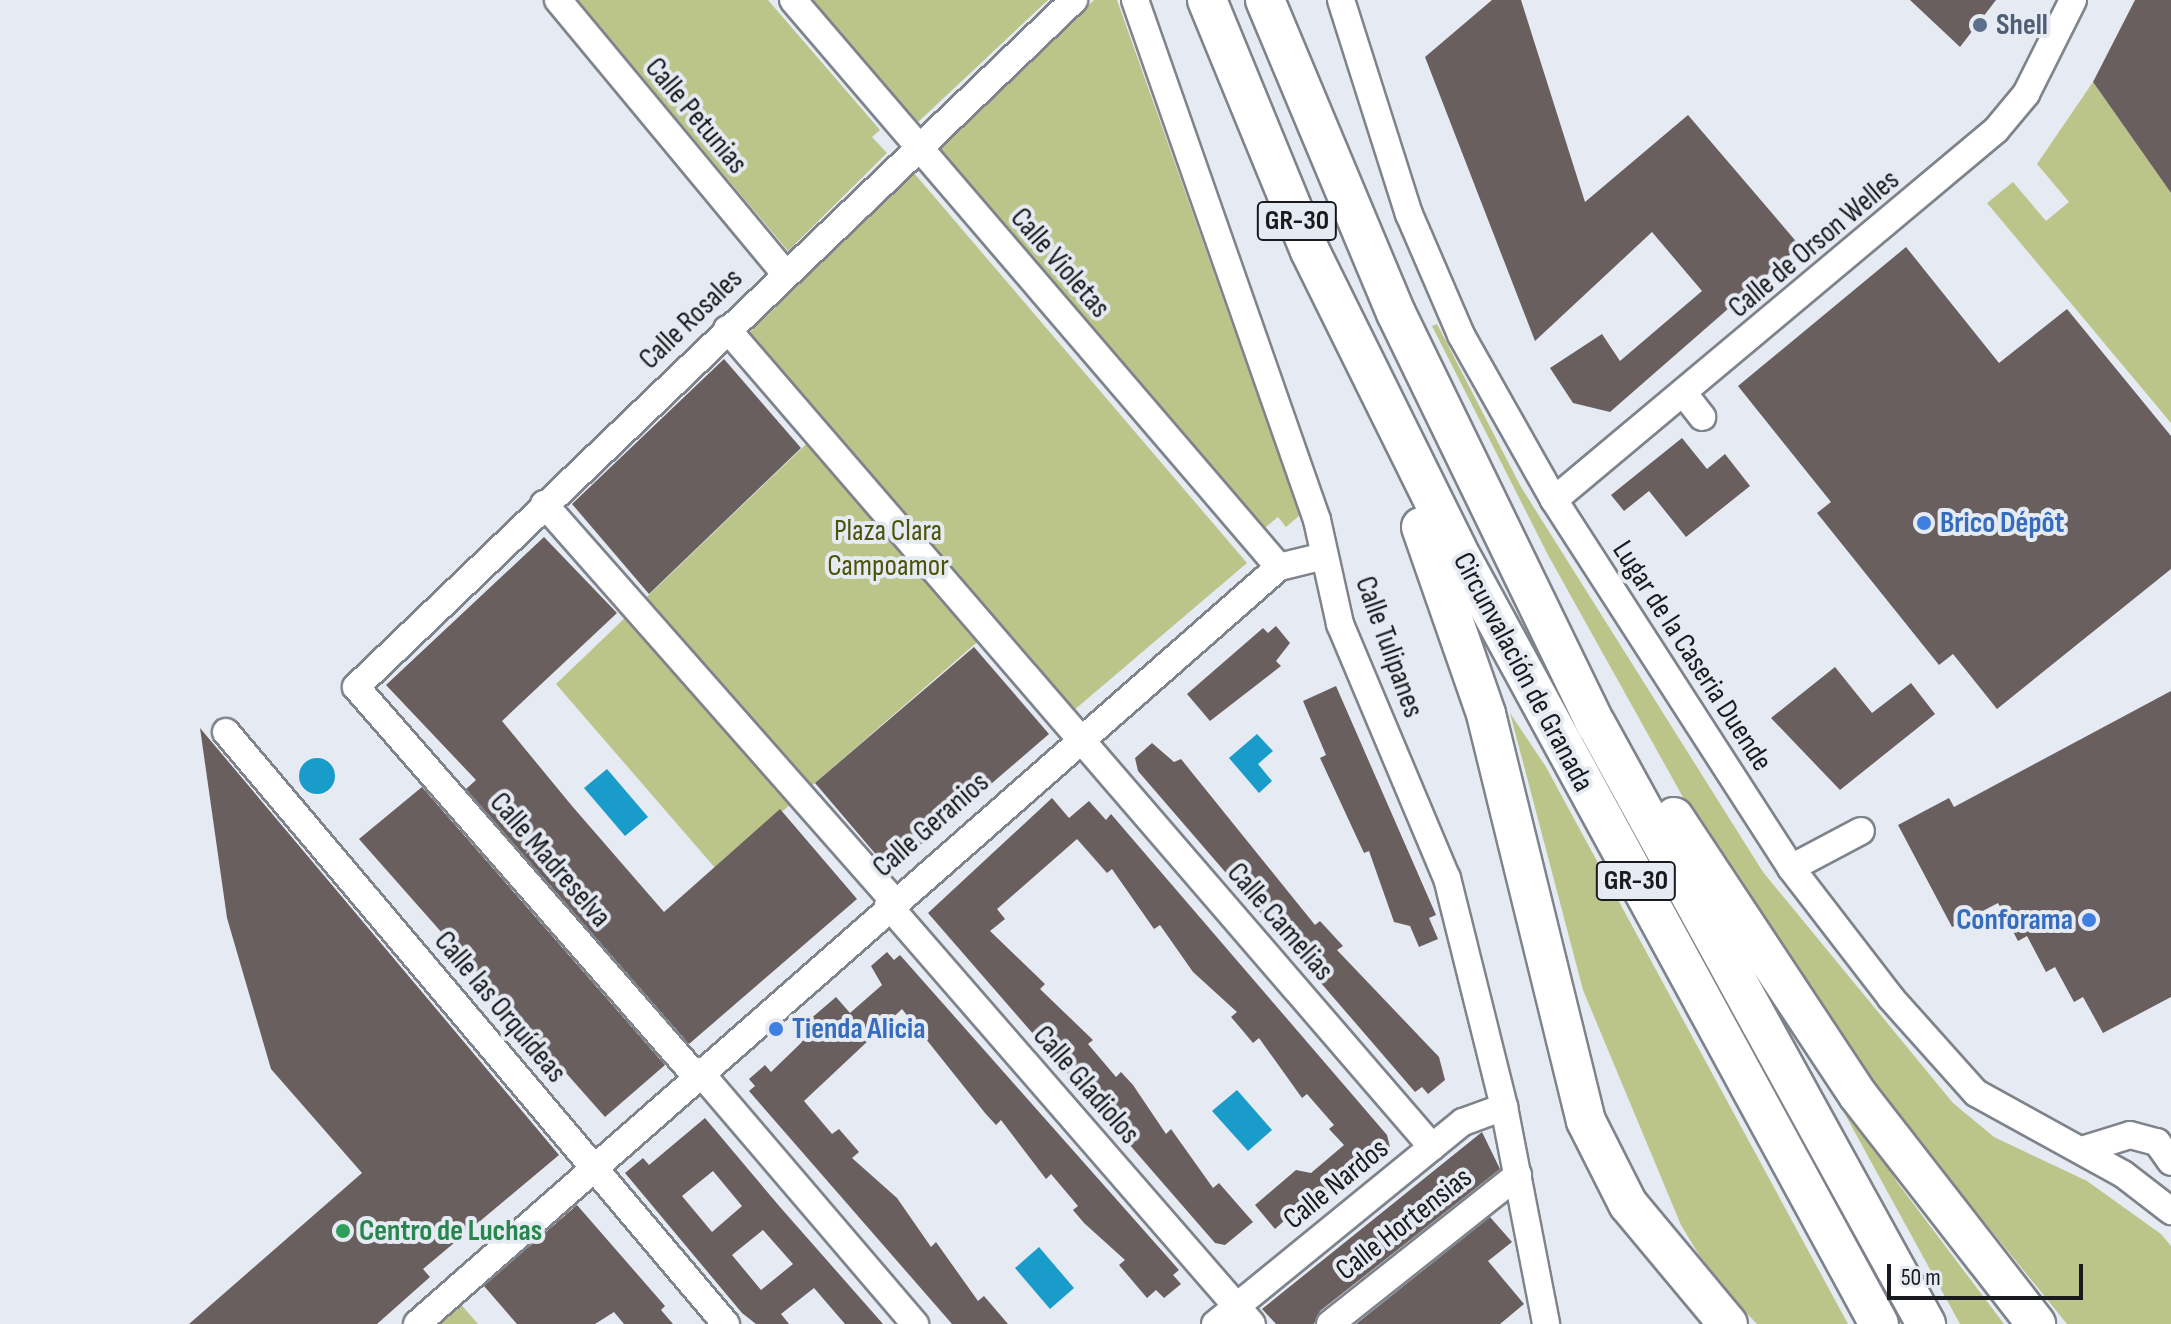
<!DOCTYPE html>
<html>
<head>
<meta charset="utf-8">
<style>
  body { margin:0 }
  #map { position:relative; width:2171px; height:1324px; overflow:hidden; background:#e6eaf3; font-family:"Sofia Sans Condensed",sans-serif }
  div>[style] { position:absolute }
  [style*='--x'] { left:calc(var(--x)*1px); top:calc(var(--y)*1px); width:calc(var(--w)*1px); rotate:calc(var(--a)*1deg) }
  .green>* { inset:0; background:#bcc589 }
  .water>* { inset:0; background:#199cc9 }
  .round { border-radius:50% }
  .building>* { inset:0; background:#695f5e }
  .roads { filter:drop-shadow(2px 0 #7f838b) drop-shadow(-2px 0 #7f838b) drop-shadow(0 2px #7f838b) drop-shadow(0 -2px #7f838b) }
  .minor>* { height:26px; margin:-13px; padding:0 13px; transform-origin:13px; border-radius:13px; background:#fff }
  .highway>* { height:38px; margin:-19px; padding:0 19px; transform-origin:19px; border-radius:19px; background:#fff }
  .dots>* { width:22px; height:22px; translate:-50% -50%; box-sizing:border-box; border:4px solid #e6eaf3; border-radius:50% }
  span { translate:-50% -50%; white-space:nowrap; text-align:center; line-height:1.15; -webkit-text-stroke:8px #e6eaf3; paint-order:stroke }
  .shield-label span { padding:2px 6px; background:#e6eaf3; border:2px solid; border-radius:6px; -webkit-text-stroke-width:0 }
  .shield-label { font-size:28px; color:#181a1d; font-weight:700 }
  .service-label { font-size:30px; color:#4e5e75; font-weight:700 }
  .left { translate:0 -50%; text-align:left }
  .street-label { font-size:30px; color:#181a1d }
  .shop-label { font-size:30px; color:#366cbe; font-weight:700 }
  .right { translate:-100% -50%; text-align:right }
  .park-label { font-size:30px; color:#4c5309 }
  .leisure-label { font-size:30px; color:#27864d; font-weight:700 }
  .scale { position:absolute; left:1887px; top:1264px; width:196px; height:36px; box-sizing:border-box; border:4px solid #181a1d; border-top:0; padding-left:10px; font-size:24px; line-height:28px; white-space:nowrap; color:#181a1d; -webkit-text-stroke:6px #e6eaf3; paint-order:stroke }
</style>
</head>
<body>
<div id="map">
  <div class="green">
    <div style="clip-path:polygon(577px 0,768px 0,880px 130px,872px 137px,887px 153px,788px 251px)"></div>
    <div style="clip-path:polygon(811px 0,1048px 0,916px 124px)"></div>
    <div style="clip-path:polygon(1094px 0,1117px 0,1300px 515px,1286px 527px,1278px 517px,1262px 530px,940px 148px)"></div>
    <div style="clip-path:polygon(2093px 82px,2171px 193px,2171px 423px,1987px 203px,2013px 182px,2046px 221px,2069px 202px,2037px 164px)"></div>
    <div style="clip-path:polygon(914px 173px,1247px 563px,1073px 711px,998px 624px,716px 869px,556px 684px,825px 426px,747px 335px)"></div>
    <div style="clip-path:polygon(1437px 324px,1521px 487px,1763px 872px,1953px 1103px,1994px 1137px,2087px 1181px,2161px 1234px,2171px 1246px,2171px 1324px,2067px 1324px,1866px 1076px,1713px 851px,1548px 555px,1432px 326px)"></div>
    <div style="clip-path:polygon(1510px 713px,1546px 767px,1848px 1324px,1757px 1324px,1714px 1280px,1681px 1225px,1583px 990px)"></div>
    <div style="clip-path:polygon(1813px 1056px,1829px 1066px,1897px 1182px,2004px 1324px,1960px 1324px)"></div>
    <div style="clip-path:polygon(458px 1301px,478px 1324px,432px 1324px)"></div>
  </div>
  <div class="water">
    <div style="clip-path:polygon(1257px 734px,1273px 751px,1258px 764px,1272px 781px,1259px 793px,1229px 758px)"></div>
    <div class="round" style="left:299px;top:758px;width:36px;height:36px"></div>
    <div style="clip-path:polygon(607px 769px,648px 817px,625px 836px,584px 788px)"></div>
    <div style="clip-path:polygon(1237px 1090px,1272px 1130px,1248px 1151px,1212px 1111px)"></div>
    <div style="clip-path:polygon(1039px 1247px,1074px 1288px,1050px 1309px,1015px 1268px)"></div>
  </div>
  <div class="building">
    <div style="clip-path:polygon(1492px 0,1521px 0,1585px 202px,1688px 115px,1800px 246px,1610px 412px,1573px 403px,1550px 368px,1602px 334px,1620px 361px,1702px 291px,1652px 232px,1535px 341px,1425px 57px)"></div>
    <div style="clip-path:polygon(1910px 0,1996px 0,1960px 47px)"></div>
    <div style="clip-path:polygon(2135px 0,2171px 0,2171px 193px,2093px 82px)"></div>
    <div style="clip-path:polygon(1906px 247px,1999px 363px,2067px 309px,2171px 436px,2171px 569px,1997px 709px,1953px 654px,1939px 665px,1817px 513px,1831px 502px,1738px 386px)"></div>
    <div style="clip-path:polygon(724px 359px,801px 448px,649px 594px,572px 504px)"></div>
    <div style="clip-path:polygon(1682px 438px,1707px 469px,1725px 454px,1750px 486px,1686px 537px,1649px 491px,1624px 511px,1611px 495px)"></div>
    <div style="clip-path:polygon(544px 537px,617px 613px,502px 721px,572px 806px,664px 912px,780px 809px,857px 899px,689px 1044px,466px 789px,476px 780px,386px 685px)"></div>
    <div style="clip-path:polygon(1276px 626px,1290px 643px,1276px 661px,1281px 666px,1210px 721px,1187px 694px,1263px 628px,1268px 633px)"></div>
    <div style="clip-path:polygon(974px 647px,1049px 734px,890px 871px,815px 783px)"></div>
    <div style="clip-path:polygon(1835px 667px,1872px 713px,1911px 683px,1935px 714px,1840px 790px,1771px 718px)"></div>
    <div style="clip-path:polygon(1336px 686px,1436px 915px,1429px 918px,1438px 939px,1419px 947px,1410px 926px,1394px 922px,1369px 851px,1364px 853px,1320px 758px,1326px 755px,1303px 701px)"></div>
    <div style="clip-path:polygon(2171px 691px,2171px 997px,2103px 1033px,2083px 997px,2074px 1002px,2055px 967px,2046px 972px,2027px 936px,2018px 941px,1998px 903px,1952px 927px,1898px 825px,1949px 798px,1954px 807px)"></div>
    <div style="clip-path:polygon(200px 728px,559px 1155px,423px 1269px,430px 1277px,377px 1324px,189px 1324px,362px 1173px,271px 1069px,227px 918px)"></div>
    <div style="clip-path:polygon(1152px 743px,1174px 762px,1181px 759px,1315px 925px,1320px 921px,1343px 946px,1337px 950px,1439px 1057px,1445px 1080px,1428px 1094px,1422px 1087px,1415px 1092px,1138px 771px,1135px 758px)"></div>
    <div style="clip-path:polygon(422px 787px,665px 1065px,605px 1117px,359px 839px)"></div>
    <div style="clip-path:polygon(1052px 798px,1069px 818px,1089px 801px,1106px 820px,1111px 814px,1387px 1135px,1390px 1147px,1372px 1162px,1365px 1154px,1291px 1230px,1284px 1221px,1275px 1229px,1255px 1205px,1296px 1170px,1311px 1173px,1344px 1145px,1329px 1129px,1334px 1125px,1307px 1094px,1302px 1098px,1259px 1038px,1253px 1043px,1243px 1031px,1231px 1017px,1237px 1012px,1193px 972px,1160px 925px,1154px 929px,1112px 869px,1107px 873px,1077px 839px,997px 909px,1005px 919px,990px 931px,1045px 984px,1040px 989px,1093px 1040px,1088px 1044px,1116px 1077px,1121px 1072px,1133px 1085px,1166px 1134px,1171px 1129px,1213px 1188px,1219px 1183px,1253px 1222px,1225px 1245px,1215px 1243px,928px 913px)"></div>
    <div style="clip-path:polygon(887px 952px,894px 960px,900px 955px,1179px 1270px,1173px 1275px,1181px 1284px,1164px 1298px,1156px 1290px,1147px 1298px,1119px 1265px,1125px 1260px,1084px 1223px,1073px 1210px,1078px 1206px,1051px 1174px,1046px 1179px,1001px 1120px,996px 1125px,985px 1113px,902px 1009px,804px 1101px,832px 1134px,839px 1129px,859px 1152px,852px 1158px,897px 1198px,931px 1247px,936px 1242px,978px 1301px,984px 1296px,1008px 1324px,952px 1324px,749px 1091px,755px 1086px,749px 1079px,765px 1065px,771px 1072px,802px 1042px,794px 1033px,836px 997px,850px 1013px,882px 985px,871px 966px)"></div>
    <div style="clip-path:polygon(evenodd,705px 1118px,780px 1207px,883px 1324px,845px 1324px,814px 1288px,781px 1314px,789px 1324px,756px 1324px,742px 1313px,625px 1173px,643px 1158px,649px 1165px,705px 1118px,713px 1171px,742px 1206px,712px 1232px,682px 1196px,713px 1171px,705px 1118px,763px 1230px,793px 1264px,761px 1290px,732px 1255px,763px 1230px)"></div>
    <div style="clip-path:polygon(1482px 1132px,1500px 1169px,1320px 1311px,1314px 1324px,1276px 1324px,1262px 1309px)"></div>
    <div style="clip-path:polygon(577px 1205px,665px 1306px,661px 1310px,673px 1324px,624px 1324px,614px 1312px,595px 1324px,517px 1324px,484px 1286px)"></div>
    <div style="clip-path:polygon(1490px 1217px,1512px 1242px,1488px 1261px,1524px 1304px,1500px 1324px,1356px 1324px)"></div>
  </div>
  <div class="roads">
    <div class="minor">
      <div style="--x:558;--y:0;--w:355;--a:50.3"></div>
      <div style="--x:793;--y:0;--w:747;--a:49.4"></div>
      <div style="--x:1135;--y:0;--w:551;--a:70.71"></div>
      <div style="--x:1317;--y:520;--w:107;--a:77.5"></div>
      <div style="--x:1340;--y:624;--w:276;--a:67.2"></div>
      <div style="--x:1447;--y:878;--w:236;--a:76"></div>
      <div style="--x:1504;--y:1107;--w:221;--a:79"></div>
      <div style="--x:1341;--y:0;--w:225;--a:72.4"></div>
      <div style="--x:1409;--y:214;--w:132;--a:66.7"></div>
      <div style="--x:1461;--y:335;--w:189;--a:60.6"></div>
      <div style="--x:1554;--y:500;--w:438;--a:57.2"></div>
      <div style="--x:1791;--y:868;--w:164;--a:52.4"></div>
      <div style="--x:1891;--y:998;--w:127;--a:48.2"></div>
      <div style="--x:1976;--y:1093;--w:168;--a:28.9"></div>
      <div style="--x:2123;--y:1174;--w:61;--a:37.6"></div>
      <div style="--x:727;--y:329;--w:1080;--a:49.24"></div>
      <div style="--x:1685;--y:395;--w:28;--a:52"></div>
      <div style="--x:1554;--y:500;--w:576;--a:-39.93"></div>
      <div style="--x:1996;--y:130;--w:47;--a:-50.2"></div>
      <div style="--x:2026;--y:94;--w:105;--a:-63.4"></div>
      <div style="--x:544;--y:504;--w:528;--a:48.61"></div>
      <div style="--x:226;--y:732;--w:775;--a:49.82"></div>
      <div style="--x:1791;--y:868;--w:79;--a:-27.9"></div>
      <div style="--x:888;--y:905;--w:555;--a:49.02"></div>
      <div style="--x:699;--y:1071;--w:333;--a:49.5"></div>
      <div style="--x:695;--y:1075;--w:515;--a:-131.14"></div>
      <div style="--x:356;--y:687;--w:994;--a:-43.74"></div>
      <div style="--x:2082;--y:1150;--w:50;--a:-17.4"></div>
      <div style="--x:2130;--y:1135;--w:28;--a:15"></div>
      <div style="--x:2157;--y:1142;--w:24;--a:55"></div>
      <div style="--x:417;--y:1324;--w:1147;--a:-41.29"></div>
      <div style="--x:1279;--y:567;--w:46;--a:-13.7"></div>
      <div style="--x:1215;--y:1324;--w:320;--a:-39.2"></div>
      <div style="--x:1463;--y:1122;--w:44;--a:-20.1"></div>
      <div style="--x:1330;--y:1324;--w:240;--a:-38.4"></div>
    </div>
    <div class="highway">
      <div style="--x:1207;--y:0;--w:271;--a:67.7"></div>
      <div style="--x:1310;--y:251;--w:332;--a:63.7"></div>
      <div style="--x:1457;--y:549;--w:882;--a:61.43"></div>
      <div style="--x:1265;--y:0;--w:339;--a:67.3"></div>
      <div style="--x:1396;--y:313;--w:457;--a:64.1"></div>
      <div style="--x:1596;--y:724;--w:685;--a:61.19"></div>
      <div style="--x:1421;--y:527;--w:198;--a:70.8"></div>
      <div style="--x:1486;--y:714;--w:419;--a:76.2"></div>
      <div style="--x:1586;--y:1121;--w:93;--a:63.2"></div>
      <div style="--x:1628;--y:1204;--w:156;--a:50.2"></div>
      <div style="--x:1674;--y:817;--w:333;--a:56.5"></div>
      <div style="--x:1858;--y:1095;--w:290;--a:52.1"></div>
    </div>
  </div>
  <div class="dots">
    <div style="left:1980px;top:25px;background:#5c6f8a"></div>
    <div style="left:1924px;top:523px;background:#3f7fe0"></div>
    <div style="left:2089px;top:920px;background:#3f7fe0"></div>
    <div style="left:776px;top:1029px;background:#3f7fe0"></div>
    <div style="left:343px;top:1231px;background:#2e9e5b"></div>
  </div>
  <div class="shield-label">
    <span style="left:1297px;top:221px">GR-30</span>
    <span style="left:1636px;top:881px">GR-30</span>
  </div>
  <div class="service-label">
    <span class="left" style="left:1996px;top:25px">Shell</span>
  </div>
  <div class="street-label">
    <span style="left:696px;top:116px;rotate:50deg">Calle Petunias</span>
    <span style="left:1814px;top:244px;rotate:-40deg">Calle de Orson Welles</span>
    <span style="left:1060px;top:263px;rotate:49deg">Calle Violetas</span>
    <span style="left:691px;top:319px;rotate:-44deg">Calle Rosales</span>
    <span style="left:1389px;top:647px;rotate:70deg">Calle Tulipanes</span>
    <span style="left:1692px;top:656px;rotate:57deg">Lugar de la Caseria Duende</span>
    <span style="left:1523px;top:672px;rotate:62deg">Circunvalación de Granada</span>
    <span style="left:931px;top:825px;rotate:-41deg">Calle Geranios</span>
    <span style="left:550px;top:860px;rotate:49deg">Calle Madreselva</span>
    <span style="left:1280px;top:922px;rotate:49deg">Calle Camelias</span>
    <span style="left:500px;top:1007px;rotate:50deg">Calle las Orquídeas</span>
    <span style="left:1086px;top:1085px;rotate:49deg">Calle Gladiolos</span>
    <span style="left:1336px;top:1184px;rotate:-39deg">Calle Nardos</span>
    <span style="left:1404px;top:1224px;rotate:-38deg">Calle Hortensias</span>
  </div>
  <div class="shop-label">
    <span class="left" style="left:1940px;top:523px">Brico Dépôt</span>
    <span class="right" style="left:2073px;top:920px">Conforama</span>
    <span class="left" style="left:792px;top:1029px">Tienda Alicia</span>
  </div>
  <div class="park-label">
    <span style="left:888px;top:548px">Plaza Clara<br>Campoamor</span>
  </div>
  <div class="leisure-label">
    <span class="left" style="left:359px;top:1231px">Centro de Luchas</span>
  </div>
  <div class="scale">50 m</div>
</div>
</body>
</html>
